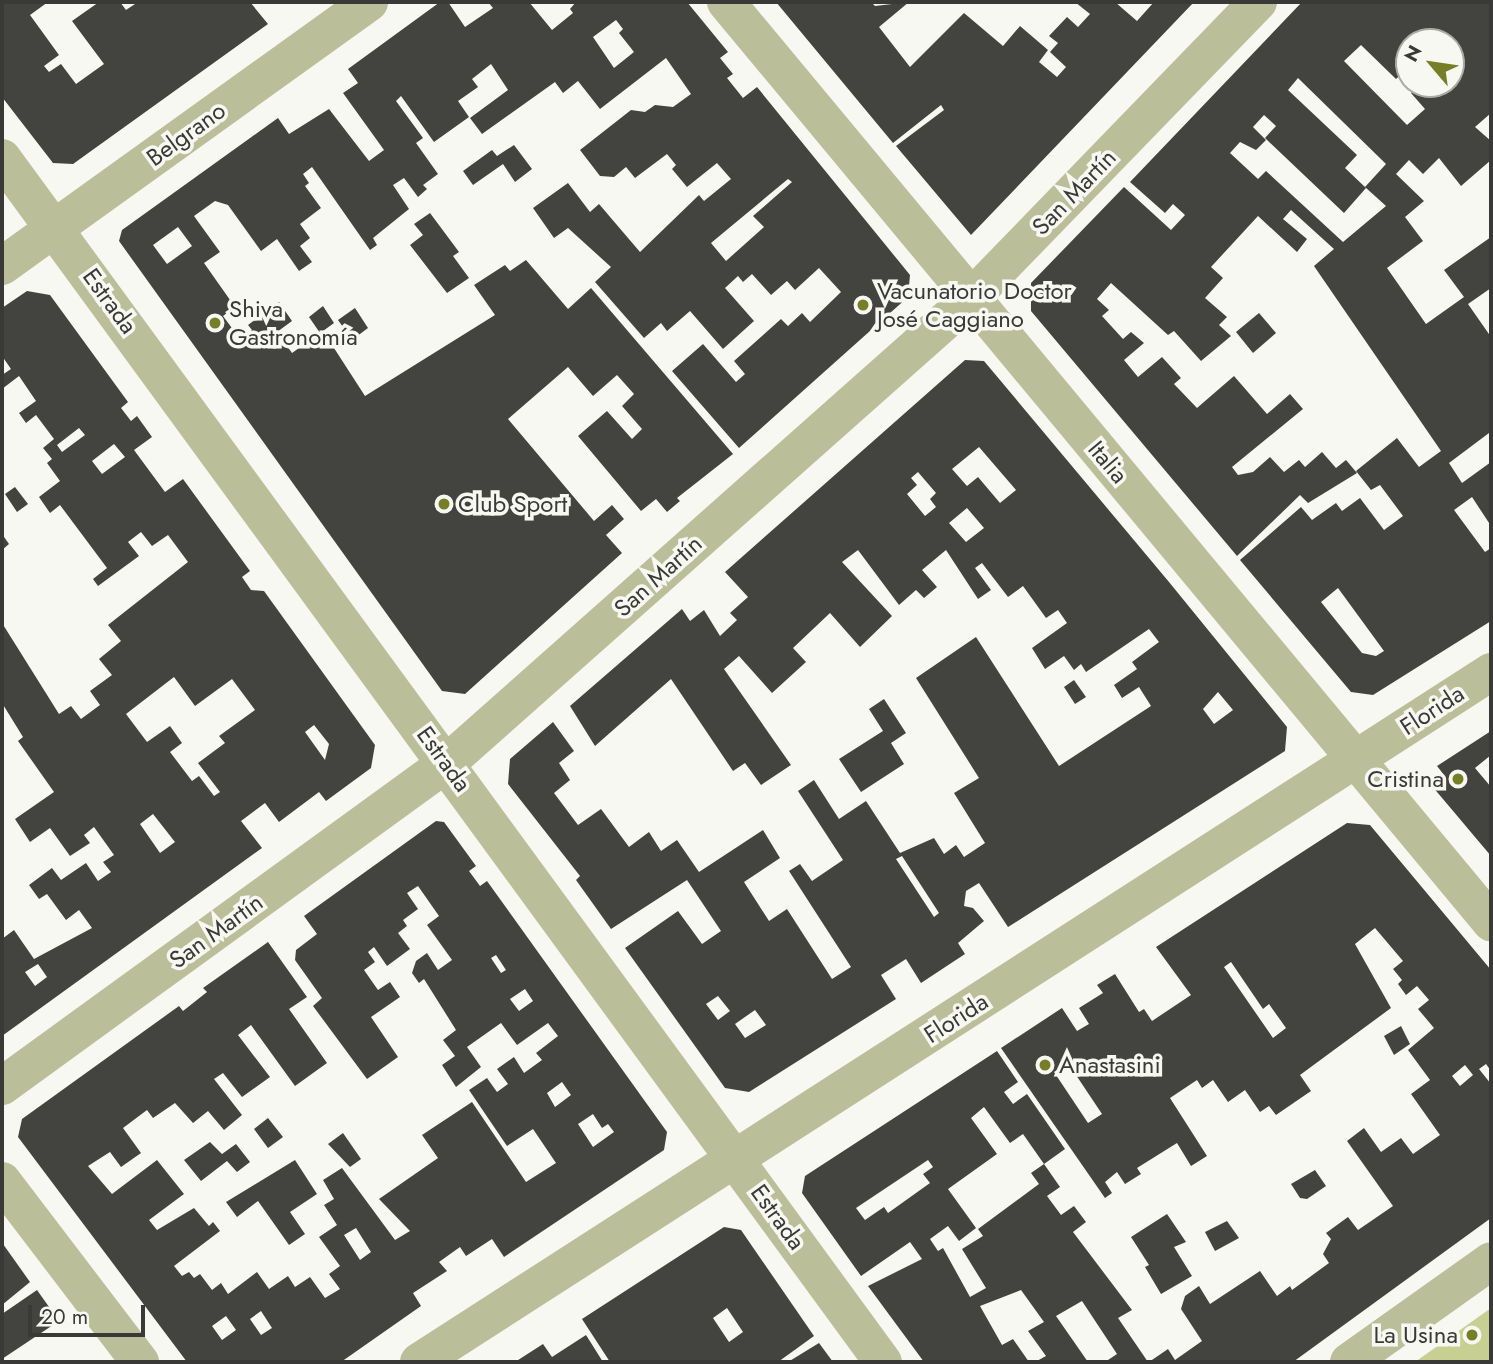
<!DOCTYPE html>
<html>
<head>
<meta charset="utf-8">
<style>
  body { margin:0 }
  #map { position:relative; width:1493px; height:1364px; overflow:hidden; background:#f7f8f2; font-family:Jost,sans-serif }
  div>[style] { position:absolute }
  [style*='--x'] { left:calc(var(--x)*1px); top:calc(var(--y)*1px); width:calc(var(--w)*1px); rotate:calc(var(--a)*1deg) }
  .green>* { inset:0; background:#c8cf93 }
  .building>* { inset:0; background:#43443f }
  .minor>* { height:38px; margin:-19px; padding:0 19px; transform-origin:19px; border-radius:19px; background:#babf9a }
  .dots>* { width:19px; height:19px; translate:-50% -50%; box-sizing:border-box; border:4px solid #f7f8f2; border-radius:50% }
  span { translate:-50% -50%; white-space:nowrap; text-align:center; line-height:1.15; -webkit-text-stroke:7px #f7f8f2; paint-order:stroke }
  .street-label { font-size:24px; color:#393a37 }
  .poi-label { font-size:24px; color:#393a37 }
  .left { translate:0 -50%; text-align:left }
  .right { translate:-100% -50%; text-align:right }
  .frame { position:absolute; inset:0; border:4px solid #393a37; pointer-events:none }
  .north { position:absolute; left:1395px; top:28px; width:70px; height:70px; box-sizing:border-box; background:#f7f8f2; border:2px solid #abaca7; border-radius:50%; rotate:299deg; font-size:19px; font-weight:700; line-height:28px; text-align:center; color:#393a37 }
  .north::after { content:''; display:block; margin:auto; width:24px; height:32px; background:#777e28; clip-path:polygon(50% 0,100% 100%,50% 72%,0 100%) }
  .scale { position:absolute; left:28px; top:1305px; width:117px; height:32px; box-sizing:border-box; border:4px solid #393a37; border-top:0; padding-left:9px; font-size:21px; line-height:24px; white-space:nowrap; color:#393a37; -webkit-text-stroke:5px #f7f8f2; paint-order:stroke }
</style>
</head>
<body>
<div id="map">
  <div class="green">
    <div style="clip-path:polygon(1491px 1308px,1491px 1362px,1415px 1362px)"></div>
  </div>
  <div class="building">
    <div style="clip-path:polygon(2px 2px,48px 2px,30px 15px,59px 55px,44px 66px,49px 72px,61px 64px,76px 84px,104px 64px,72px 21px,99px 2px,120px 2px,126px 10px,138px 2px,250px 2px,268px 24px,73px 164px,53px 163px,2px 97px)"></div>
    <div style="clip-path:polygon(evenodd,440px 2px,448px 2px,465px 27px,493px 8px,488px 2px,529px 2px,552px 30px,573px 13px,570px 9px,576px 2px,687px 2px,728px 52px,720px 58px,733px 74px,727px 78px,743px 98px,757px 87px,910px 275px,908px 297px,739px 448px,672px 371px,703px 344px,736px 382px,745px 374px,734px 361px,781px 319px,788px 326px,802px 313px,810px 322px,841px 292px,819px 268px,795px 290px,787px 281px,771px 295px,752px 274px,743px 282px,738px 276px,725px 288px,754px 321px,723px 349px,690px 311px,667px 331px,661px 323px,644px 338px,595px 282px,611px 267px,568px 228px,554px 238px,533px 208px,568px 183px,590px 212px,599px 204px,640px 252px,699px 195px,704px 201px,731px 179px,717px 163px,687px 187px,672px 169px,676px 165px,667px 154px,635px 178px,626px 167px,614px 177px,600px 176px,580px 150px,631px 110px,645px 112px,655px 105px,673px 107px,691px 94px,666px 58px,600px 109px,578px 81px,563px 93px,555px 82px,482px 134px,470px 118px,508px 90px,491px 64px,472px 79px,478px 87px,458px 101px,469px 117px,434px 142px,401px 96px,396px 101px,423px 138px,416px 143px,438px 174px,423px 185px,427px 189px,418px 197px,404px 178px,393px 185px,409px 209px,373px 238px,377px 245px,370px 250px,312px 167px,303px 174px,309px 183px,305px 186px,321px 208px,300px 224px,310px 238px,300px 246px,312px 262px,299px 271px,277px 239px,261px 251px,228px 205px,215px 201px,194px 216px,220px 252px,204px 263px,235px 307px,223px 316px,240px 339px,252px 330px,248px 325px,279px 302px,292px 321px,277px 332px,292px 353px,320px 333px,309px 317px,323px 306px,334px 323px,323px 331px,365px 396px,495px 315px,474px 285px,505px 265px,510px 271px,526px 260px,568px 309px,591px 288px,733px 454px,677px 498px,680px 501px,667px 512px,656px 499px,641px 511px,578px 436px,607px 411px,632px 439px,642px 429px,622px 406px,634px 394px,617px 375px,593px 396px,568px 367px,508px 419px,594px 521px,612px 505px,624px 519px,606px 535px,622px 553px,465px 694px,442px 691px,119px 241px,122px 230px,278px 118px,289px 134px,329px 109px,369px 161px,384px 150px,343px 93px,358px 83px,348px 69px,440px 2px,616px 20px,623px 29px,619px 33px,634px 52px,614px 68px,593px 37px,616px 20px,440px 2px,788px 179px,792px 182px,753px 216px,764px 227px,726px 261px,711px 243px,788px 179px,440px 2px,178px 227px,192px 246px,167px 264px,153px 245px,178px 227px)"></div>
    <div style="clip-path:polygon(776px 2px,871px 2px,875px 6px,909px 2px,879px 27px,910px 67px,964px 13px,1003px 46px,1020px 26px,1048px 50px,1039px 62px,1057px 77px,1066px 67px,1050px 52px,1058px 43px,1049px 36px,1067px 17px,1078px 27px,1090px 14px,1075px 2px,1115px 2px,1137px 21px,1154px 2px,1194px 2px,971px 235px,896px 146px,944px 110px,941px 105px,893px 143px)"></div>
    <div style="clip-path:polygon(evenodd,1302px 2px,1491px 2px,1491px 113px,1475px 127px,1491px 141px,1491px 160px,1461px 186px,1439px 158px,1423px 174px,1409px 160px,1396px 174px,1424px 201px,1405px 217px,1423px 241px,1387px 268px,1426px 324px,1464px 297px,1444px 270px,1491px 237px,1491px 288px,1468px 304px,1491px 337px,1491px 437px,1489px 433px,1449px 463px,1462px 483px,1491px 462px,1491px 526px,1472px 497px,1454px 510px,1485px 552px,1491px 548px,1491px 621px,1373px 695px,1351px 692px,1240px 560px,1301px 507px,1312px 520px,1336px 503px,1342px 511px,1360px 498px,1384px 530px,1403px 516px,1380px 485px,1371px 490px,1356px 471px,1397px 438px,1419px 467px,1441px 451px,1314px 266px,1334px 249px,1291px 210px,1283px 219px,1307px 239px,1297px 252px,1258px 216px,1211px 267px,1223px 278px,1205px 298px,1227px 317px,1219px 325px,1231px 336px,1201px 361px,1174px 331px,1168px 335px,1111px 283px,1097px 299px,1109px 310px,1102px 316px,1123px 339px,1131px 332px,1144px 343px,1124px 360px,1138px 377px,1162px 357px,1181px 378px,1174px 384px,1197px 408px,1234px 376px,1267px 414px,1290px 394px,1303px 409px,1232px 467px,1238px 475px,1253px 472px,1270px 457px,1284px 472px,1299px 460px,1305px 467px,1322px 452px,1336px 468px,1346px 460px,1357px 473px,1308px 503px,1300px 495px,1237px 556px,1031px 311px,1031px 283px,1124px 187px,1171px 230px,1185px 215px,1173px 204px,1165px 213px,1130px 182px,1302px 2px,1409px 42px,1451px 42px,1451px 84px,1421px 84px,1411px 93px,1425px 109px,1407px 125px,1344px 61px,1361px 45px,1396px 79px,1409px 67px,1409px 42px,1302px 2px,1298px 78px,1386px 164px,1365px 187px,1386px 206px,1343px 242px,1266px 171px,1258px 179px,1230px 153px,1240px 142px,1256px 150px,1266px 140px,1253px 127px,1264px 115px,1276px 126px,1265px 138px,1344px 213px,1366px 188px,1345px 168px,1357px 155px,1288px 90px,1298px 78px,1302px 2px,1338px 588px,1384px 651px,1376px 656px,1362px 653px,1321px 602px,1338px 588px)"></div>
    <div style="clip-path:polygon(514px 145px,532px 169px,515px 182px,503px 164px,473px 185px,463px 171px,492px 150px,497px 156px)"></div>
    <div style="clip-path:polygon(430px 213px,459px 252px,453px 256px,469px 278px,447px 293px,410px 245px,423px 235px,414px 224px)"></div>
    <div style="clip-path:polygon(evenodd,27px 291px,50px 295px,128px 402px,121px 408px,131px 421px,137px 416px,152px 437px,134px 450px,165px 492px,183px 479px,250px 571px,242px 577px,251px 590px,264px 591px,375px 745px,371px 768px,326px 801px,319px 792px,279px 822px,265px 803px,241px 821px,262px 848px,2px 1036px,2px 939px,14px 930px,34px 959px,92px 928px,79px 910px,66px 920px,47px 894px,39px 899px,29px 885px,52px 868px,61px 880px,86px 863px,98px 881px,111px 872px,103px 862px,114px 855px,94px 827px,84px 835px,90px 843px,70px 856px,50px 828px,30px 842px,15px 819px,54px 792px,18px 741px,23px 737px,2px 703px,2px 623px,59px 714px,71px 706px,81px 719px,100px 705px,90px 691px,112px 675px,99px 659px,121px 641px,108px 625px,188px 562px,168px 535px,152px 546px,141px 532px,128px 542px,139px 556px,98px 586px,93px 579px,107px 568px,60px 505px,50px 513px,39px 497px,60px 481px,47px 463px,52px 459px,43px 448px,54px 439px,36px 415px,26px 423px,19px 413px,36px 401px,19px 376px,2px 389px,2px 375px,11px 369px,2px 356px,2px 308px,27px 291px,79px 428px,85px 435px,62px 452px,57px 445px,79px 428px,27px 291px,114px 444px,125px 457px,102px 474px,92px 461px,114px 444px,27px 291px,174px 677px,195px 706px,232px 679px,255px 710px,219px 736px,225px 743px,198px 763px,220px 792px,214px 796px,199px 776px,192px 781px,170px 752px,182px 743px,170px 726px,147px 742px,126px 714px,174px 677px,27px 291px,314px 725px,329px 744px,325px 760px,305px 732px,314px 725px,27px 291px,153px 814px,175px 842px,160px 853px,140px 824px,153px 814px,27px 291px,38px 964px,47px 977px,35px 986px,25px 972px,38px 964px)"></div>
    <div style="clip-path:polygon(355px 308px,368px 328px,352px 340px,338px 320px)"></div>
    <div style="clip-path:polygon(1259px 313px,1276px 333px,1253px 353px,1236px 332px)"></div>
    <div style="clip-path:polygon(evenodd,965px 360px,984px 361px,1169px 582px,1287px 727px,1285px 751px,1008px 927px,979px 883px,966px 891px,964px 906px,973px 908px,984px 921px,958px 943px,965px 954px,921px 983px,906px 959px,881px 975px,896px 999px,749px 1092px,725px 1088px,625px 948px,678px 911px,702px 944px,721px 931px,687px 880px,611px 929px,576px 880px,580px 876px,508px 784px,510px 759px,553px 722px,574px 751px,559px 763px,570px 780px,554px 793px,578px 825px,601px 809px,629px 847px,649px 832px,661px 851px,677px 840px,699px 872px,763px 830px,780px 858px,744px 882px,769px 921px,787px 909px,832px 979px,851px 967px,789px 871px,800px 864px,812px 881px,843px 860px,798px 791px,814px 780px,839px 819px,866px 801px,900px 853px,934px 838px,944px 854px,956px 845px,964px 857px,985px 843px,954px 793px,979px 778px,916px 678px,976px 637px,1059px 766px,1151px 706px,1139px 687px,1122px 698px,1114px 685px,1137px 669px,1132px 662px,1159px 642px,1149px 629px,1086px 672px,1081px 664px,1074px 670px,1064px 656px,1045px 669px,1032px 648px,1067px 623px,1058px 610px,1046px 618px,1023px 586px,1008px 597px,982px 563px,975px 568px,991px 590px,978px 599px,946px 550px,922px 570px,937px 587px,924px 598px,916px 590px,899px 605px,858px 550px,842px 562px,892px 616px,860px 647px,830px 613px,793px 648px,806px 662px,772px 693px,739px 656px,724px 669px,791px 765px,761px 785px,745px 763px,733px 771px,671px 679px,595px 746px,570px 706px,682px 609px,690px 621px,704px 610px,720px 636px,737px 620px,730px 613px,748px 597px,725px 572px,965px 360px,979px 447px,1016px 490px,1000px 503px,978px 477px,967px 486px,952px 469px,979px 447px,965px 360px,918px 472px,936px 493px,930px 499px,936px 507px,925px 516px,907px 494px,917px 485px,911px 478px,918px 472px,965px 360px,967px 508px,984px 528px,966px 542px,949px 523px,967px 508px,965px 360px,1218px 692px,1233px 710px,1214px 724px,1203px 709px,1218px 692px,965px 360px,902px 856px,939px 913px,934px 917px,896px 859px,902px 856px,965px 360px,718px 996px,730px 1011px,718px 1020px,706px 1004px,718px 996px,965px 360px,755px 1010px,766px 1025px,745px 1038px,735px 1024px,755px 1010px)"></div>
    <div style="clip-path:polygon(15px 487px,28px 504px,17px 512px,5px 494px)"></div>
    <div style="clip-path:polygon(2px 534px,9px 544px,2px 550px)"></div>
    <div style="clip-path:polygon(1074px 680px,1086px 697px,1075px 704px,1064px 687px)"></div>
    <div style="clip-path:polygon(884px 699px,906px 733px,891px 743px,904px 764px,861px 792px,839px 759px,883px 731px,869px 709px)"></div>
    <div style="clip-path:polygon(1491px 731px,1491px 755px,1475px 768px,1491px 787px,1491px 856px,1432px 786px,1444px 775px,1437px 766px)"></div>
    <div style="clip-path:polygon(evenodd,436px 821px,444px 822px,476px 866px,469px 871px,480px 886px,487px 881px,667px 1132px,664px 1150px,504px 1257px,492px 1239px,466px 1256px,460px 1247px,439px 1262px,447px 1271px,413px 1293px,421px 1306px,341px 1362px,187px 1362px,18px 1137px,22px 1119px,179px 1006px,183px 1011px,207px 992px,203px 988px,268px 942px,307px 997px,289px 1009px,327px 1063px,295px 1086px,251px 1025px,238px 1035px,270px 1077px,242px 1097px,223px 1073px,214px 1079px,242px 1115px,224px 1130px,208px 1111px,193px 1123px,175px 1103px,153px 1118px,147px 1110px,123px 1128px,141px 1153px,121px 1167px,110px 1152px,88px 1166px,112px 1194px,157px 1160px,184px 1194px,149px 1220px,157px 1230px,194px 1208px,209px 1226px,213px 1222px,220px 1231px,174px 1266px,182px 1276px,189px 1272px,194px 1278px,200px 1274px,212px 1290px,221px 1283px,228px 1294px,257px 1272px,269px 1289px,288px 1276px,295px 1287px,310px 1277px,325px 1298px,340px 1289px,329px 1274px,340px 1266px,319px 1237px,337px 1225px,324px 1205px,334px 1199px,323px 1180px,342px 1168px,395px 1240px,410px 1231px,379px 1199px,438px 1158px,422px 1135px,472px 1102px,526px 1182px,556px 1163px,533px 1129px,507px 1146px,469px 1090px,487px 1078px,497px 1092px,508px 1084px,497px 1069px,514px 1057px,524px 1073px,542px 1060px,536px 1053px,558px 1036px,548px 1023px,517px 1045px,501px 1023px,467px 1047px,481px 1067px,456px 1087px,442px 1065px,455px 1056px,443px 1040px,456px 1030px,424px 979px,419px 983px,412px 973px,416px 961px,427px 953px,438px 970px,452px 960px,427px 925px,439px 916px,418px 886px,407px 893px,418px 909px,403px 920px,407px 926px,398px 933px,410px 949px,387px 966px,374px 947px,368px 952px,375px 962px,364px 970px,378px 990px,390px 982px,400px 997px,371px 1017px,398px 1057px,367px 1079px,313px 1006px,322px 998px,295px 960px,296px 950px,317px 934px,304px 916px,436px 821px,496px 955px,506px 970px,501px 973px,491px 958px,496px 955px,436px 821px,525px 989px,533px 1001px,519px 1011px,510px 999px,525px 989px,436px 821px,562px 1082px,571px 1095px,555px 1107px,547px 1093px,562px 1082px,436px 821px,593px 1114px,602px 1128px,608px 1124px,614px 1132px,593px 1147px,578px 1124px,593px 1114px,436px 821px,356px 1228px,371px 1252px,360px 1260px,344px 1235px,356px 1228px,436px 821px,261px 1311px,272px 1328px,261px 1335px,250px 1319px,261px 1311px,436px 821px,226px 1316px,236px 1330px,222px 1340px,212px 1326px,226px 1316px)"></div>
    <div style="clip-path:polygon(evenodd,1347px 823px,1370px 825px,1491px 970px,1491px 1071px,1486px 1064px,1479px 1069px,1491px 1084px,1491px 1218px,1293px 1362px,1149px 1362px,1168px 1349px,1175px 1360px,1202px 1341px,1181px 1309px,1185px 1296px,1199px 1286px,1210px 1304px,1260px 1271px,1277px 1296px,1290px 1286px,1292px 1290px,1329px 1263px,1323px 1254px,1331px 1239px,1326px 1233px,1348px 1217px,1358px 1230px,1393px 1206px,1347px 1141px,1364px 1128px,1381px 1152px,1401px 1138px,1413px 1154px,1440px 1135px,1411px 1094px,1430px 1080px,1408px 1050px,1434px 1028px,1418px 1009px,1429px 1000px,1417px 986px,1406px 995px,1398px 984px,1402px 980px,1393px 969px,1403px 961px,1375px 928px,1355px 944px,1391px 1008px,1300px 1075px,1311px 1091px,1276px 1115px,1269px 1106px,1260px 1112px,1245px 1090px,1228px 1102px,1213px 1080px,1202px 1088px,1197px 1080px,1170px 1098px,1207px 1156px,1191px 1166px,1177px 1143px,1137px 1168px,1141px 1174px,1125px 1184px,1117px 1172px,1105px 1182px,1112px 1193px,1105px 1198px,1001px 1048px,1062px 1008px,1077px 1031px,1089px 1024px,1079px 1008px,1103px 993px,1097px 985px,1115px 974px,1139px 1012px,1144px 1009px,1152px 1021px,1191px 995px,1156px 947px,1347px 823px,1231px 962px,1263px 1009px,1269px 1004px,1286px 1028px,1273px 1038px,1224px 967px,1231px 962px,1347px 823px,1068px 1063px,1102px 1114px,1088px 1123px,1054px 1072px,1068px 1063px,1347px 823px,1465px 1065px,1473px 1075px,1460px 1086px,1452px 1076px,1465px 1065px)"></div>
    <div style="clip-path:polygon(1401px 1026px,1410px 1044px,1394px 1055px,1384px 1036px)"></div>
    <div style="clip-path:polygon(evenodd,997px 1051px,1018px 1082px,1004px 1092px,1013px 1104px,1027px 1094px,1065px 1149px,1044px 1164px,1023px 1134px,1010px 1143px,984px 1107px,971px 1118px,997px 1154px,948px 1189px,976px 1228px,959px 1241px,948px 1226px,930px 1239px,938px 1251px,943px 1248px,970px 1297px,986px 1288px,962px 1249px,983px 1236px,978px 1229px,1039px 1184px,1031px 1173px,1044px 1164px,1060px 1187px,1047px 1196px,1061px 1215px,1074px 1206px,1086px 1222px,1073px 1232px,1132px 1310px,1118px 1318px,1148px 1362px,1105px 1362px,1117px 1354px,1082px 1301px,1056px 1316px,1088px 1362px,1035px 1362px,1046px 1356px,1028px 1331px,1044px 1322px,1021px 1290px,980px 1306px,1002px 1345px,1013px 1339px,1029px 1362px,924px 1362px,868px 1286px,922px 1259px,910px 1242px,861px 1276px,802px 1193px,805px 1176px,997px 1051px,928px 1160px,933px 1167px,923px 1174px,930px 1183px,888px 1213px,884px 1207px,865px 1220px,856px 1208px,928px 1160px)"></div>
    <div style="clip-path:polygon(268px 1118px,283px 1137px,268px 1148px,254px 1129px)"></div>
    <div style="clip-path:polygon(343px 1133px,361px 1159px,350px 1167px,328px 1144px)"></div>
    <div style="clip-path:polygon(210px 1142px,222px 1154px,236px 1144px,250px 1162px,237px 1172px,227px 1161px,201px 1181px,184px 1160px)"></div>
    <div style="clip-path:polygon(295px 1160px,317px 1194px,290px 1212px,305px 1234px,289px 1245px,258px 1201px,237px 1217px,226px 1202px)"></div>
    <div style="clip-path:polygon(1315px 1170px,1326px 1186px,1307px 1199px,1300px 1198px,1291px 1184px)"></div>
    <div style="clip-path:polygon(1167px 1214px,1186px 1242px,1174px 1247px,1192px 1276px,1161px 1294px,1145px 1267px,1149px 1265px,1131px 1237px)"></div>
    <div style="clip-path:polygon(1227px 1221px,1239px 1238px,1215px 1251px,1205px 1232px)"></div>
    <div style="clip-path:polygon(evenodd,724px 1227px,741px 1230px,814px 1336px,778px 1362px,610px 1362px,582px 1319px,724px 1227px,727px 1308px,743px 1332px,729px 1342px,713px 1318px,727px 1308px)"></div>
    <div style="clip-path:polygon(3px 1244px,30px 1282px,2px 1305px,2px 1245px)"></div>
    <div style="clip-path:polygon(37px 1290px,59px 1321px,2px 1359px,2px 1314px)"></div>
    <div style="clip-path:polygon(586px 1335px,603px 1362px,515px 1362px,543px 1344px,552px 1357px)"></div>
    <div style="clip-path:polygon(819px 1343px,833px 1362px,788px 1362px)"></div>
  </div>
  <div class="minor">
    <div style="--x:726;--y:2;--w:1197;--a:50.26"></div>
    <div style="--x:2;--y:158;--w:1492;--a:53.81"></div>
    <div style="--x:2;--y:266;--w:452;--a:-35.7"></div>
    <div style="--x:2;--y:1086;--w:550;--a:-35.97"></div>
    <div style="--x:447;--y:763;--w:699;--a:-41.58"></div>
    <div style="--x:970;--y:299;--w:414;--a:-45.9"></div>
    <div style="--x:2;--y:1181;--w:228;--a:52.7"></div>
    <div style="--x:419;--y:1362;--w:1275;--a:-32.77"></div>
    <div style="--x:1349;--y:1362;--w:174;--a:-35.4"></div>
  </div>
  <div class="dots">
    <div style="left:863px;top:305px;background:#777e28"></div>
    <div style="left:215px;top:323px;background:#777e28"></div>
    <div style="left:444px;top:504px;background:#777e28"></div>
    <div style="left:1458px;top:779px;background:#777e28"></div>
    <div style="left:1045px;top:1065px;background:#777e28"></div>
    <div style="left:1472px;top:1335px;background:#777e28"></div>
  </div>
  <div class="street-label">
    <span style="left:186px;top:134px;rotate:-36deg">Belgrano</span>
    <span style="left:1074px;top:192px;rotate:-46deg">San Martín</span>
    <span style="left:110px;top:301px;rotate:54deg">Estrada</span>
    <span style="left:1108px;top:462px;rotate:50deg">Italia</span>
    <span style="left:658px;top:576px;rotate:-42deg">San Martín</span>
    <span style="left:1432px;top:710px;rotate:-33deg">Florida</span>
    <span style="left:444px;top:759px;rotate:54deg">Estrada</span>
    <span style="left:216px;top:931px;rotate:-36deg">San Martín</span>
    <span style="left:956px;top:1018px;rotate:-33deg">Florida</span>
    <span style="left:778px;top:1217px;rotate:54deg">Estrada</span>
  </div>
  <div class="poi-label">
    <span class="left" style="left:877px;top:305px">Vacunatorio Doctor<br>José Caggiano</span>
    <span class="left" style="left:229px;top:323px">Shiva<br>Gastronomía</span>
    <span class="left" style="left:458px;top:504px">Club Sport</span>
    <span class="right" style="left:1444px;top:779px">Cristina</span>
    <span class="left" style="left:1059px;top:1065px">Anastasini</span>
    <span class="right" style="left:1458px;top:1335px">La Usina</span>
  </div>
  <div class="frame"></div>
  <div class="north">N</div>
  <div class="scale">20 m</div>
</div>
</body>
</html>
